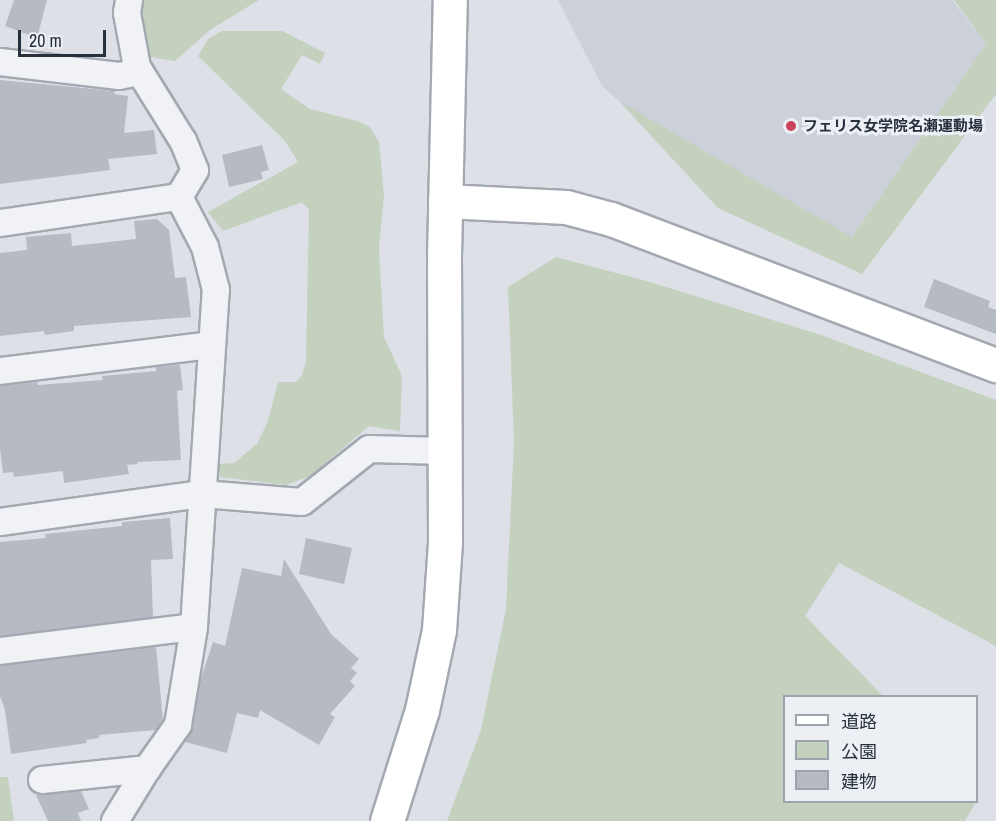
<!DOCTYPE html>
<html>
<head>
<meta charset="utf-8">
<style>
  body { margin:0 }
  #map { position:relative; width:996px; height:821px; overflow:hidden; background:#dde1e7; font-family:"Archivo Narrow","Noto Sans JP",sans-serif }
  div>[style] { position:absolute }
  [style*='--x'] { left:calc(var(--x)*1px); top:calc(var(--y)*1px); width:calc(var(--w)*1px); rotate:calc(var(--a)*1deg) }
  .built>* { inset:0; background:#cbd0d9 }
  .green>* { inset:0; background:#c3d1be }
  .building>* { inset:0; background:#b5bac3 }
  .roads { filter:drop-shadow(2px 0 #a3a8b1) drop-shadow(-2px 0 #a3a8b1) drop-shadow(0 2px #a3a8b1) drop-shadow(0 -2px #a3a8b1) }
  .street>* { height:26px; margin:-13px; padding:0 13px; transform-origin:13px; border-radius:13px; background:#f0f2f5 }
  .secondary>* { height:33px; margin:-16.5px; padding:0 16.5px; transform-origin:16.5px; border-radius:16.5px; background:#fff }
  .dots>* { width:16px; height:16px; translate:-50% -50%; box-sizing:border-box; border:3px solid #ecf0f5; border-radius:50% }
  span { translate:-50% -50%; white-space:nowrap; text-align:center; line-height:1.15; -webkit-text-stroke:6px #ecf0f5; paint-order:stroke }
  .poi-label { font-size:15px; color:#27303d; font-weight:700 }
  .left { translate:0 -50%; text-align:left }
  .legend { position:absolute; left:783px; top:695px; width:195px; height:108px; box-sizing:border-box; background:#ecf0f5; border:2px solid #9da3ab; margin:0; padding:8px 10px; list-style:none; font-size:18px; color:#27303d }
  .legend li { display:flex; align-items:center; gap:12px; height:30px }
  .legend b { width:30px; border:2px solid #9da3ab }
  .scale { position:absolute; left:18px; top:30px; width:88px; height:27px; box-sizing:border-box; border:3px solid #27303d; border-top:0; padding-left:8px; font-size:18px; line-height:21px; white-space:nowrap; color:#27303d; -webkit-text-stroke:4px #ecf0f5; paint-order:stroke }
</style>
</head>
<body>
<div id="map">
  <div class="built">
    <div style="clip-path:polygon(558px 0,952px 0,986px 44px,852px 237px,685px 151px,619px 101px,602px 86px)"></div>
  </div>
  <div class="green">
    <div style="clip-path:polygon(142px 0,259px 0,210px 30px,175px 61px,150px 57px,143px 22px)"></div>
    <div style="clip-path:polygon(954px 0,996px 0,996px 94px,862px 274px,718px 208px,619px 101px,852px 237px,986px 44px)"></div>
    <div style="clip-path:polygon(222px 31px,282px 31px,325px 53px,320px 64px,302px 55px,281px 89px,310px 109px,357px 121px,370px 127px,379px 142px,384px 195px,379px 248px,384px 337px,402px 376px,400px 431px,369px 426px,310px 476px,286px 485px,220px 477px,218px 464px,234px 463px,257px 444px,268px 421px,278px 382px,296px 382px,302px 375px,306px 361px,309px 210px,302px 202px,223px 231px,208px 212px,298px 162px,285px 141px,198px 56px,208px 39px)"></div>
    <div style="clip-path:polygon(556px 257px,650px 282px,821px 335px,996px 400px,996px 646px,839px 563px,805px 616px,883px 696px,784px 696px,784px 802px,976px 802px,965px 821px,447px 821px,481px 730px,506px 609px,514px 441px,508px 287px)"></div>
    <div style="clip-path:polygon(0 777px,8px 777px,14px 821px,0 821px)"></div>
  </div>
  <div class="building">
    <div style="clip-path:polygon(14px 0,47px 0,37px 38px,5px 26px)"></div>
    <div style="clip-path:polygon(0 80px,115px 91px,114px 94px,128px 96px,124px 133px,154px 130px,157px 154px,108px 159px,110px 170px,0 184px)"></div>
    <div style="clip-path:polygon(262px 145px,269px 170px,261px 172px,263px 179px,229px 187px,222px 155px)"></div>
    <div style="clip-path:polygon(157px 219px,169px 230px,175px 278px,186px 277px,191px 317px,74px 326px,74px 331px,45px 335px,44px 331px,0 336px,0 253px,27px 250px,26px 237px,71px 233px,72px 246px,136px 239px,134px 221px)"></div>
    <div style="clip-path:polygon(934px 279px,990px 301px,988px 307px,996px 310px,996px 334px,924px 307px)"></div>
    <div style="clip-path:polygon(180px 365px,183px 390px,177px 391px,181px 460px,137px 462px,138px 464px,127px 465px,129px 474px,64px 483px,63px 471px,14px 477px,13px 472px,3px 473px,0 449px,0 386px,37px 382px,38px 385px,103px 380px,102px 376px,156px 371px,156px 367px)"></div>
    <div style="clip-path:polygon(170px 518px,173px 559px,151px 560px,153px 617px,0 636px,0 542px,46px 538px,45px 534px,122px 526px,122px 522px)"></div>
    <div style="clip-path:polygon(306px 538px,352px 548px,344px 584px,299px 574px)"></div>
    <div style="clip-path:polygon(284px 559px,331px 634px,359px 659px,351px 668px,357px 673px,350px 681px,355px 686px,330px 714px,335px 717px,319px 745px,260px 710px,258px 718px,237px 713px,227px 753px,185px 742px,193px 727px,200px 681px,213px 642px,225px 646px,242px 568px,281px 576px)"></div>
    <div style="clip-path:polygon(156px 647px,163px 720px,156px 730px,99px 735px,99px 738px,86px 740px,87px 743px,11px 754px,5px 710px,0 696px,0 666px)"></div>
    <div style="clip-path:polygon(81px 791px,89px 809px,78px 813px,81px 821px,48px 821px,36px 795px)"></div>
  </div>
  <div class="roads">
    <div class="street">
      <div style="--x:0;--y:62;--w:120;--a:6.7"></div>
      <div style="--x:119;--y:76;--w:21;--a:-11"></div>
      <div style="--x:0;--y:223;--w:181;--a:-8.3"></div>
      <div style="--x:0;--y:371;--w:213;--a:-7"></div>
      <div style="--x:0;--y:522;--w:204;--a:-7.9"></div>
      <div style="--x:202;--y:494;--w:100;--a:4.6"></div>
      <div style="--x:302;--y:502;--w:85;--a:-38.3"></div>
      <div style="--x:369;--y:449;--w:76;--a:1.5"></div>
      <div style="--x:0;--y:651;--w:195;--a:-7.1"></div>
      <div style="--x:42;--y:780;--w:106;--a:-6"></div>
      <div style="--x:115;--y:821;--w:61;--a:-58.4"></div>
      <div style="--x:147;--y:769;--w:54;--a:-54.8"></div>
      <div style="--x:178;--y:725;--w:99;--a:-80.7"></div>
      <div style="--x:194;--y:627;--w:338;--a:-86.3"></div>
      <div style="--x:216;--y:290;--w:44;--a:-104.3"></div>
      <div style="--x:205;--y:247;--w:56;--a:-117.5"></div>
      <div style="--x:179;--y:197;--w:31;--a:-59"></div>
      <div style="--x:195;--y:170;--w:31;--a:-112"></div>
      <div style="--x:183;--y:141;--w:87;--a:-121.9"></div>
      <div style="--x:137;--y:67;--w:55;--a:-100.5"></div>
      <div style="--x:127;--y:13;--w:13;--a:-81"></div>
    </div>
    <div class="secondary">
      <div style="--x:445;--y:201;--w:121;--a:2.8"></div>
      <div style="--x:566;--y:207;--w:47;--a:14.9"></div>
      <div style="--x:611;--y:219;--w:412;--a:20.8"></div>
      <div style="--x:387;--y:821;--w:116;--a:-72.5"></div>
      <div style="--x:422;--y:710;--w:82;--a:-78"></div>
      <div style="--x:439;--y:630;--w:89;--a:-86.1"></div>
      <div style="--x:445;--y:541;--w:285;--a:-90.2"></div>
      <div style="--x:444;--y:256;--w:256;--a:-88.7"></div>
    </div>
  </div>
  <div class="dots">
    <div style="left:791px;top:126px;background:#cb435a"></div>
  </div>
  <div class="poi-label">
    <span class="left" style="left:803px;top:126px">フェリス女学院名瀬運動場</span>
  </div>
  <ul class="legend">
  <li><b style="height:8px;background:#fff"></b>道路</li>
  <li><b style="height:16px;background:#c3d1be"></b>公園</li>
  <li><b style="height:16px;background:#b5bac3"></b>建物</li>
  </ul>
  <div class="scale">20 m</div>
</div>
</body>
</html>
